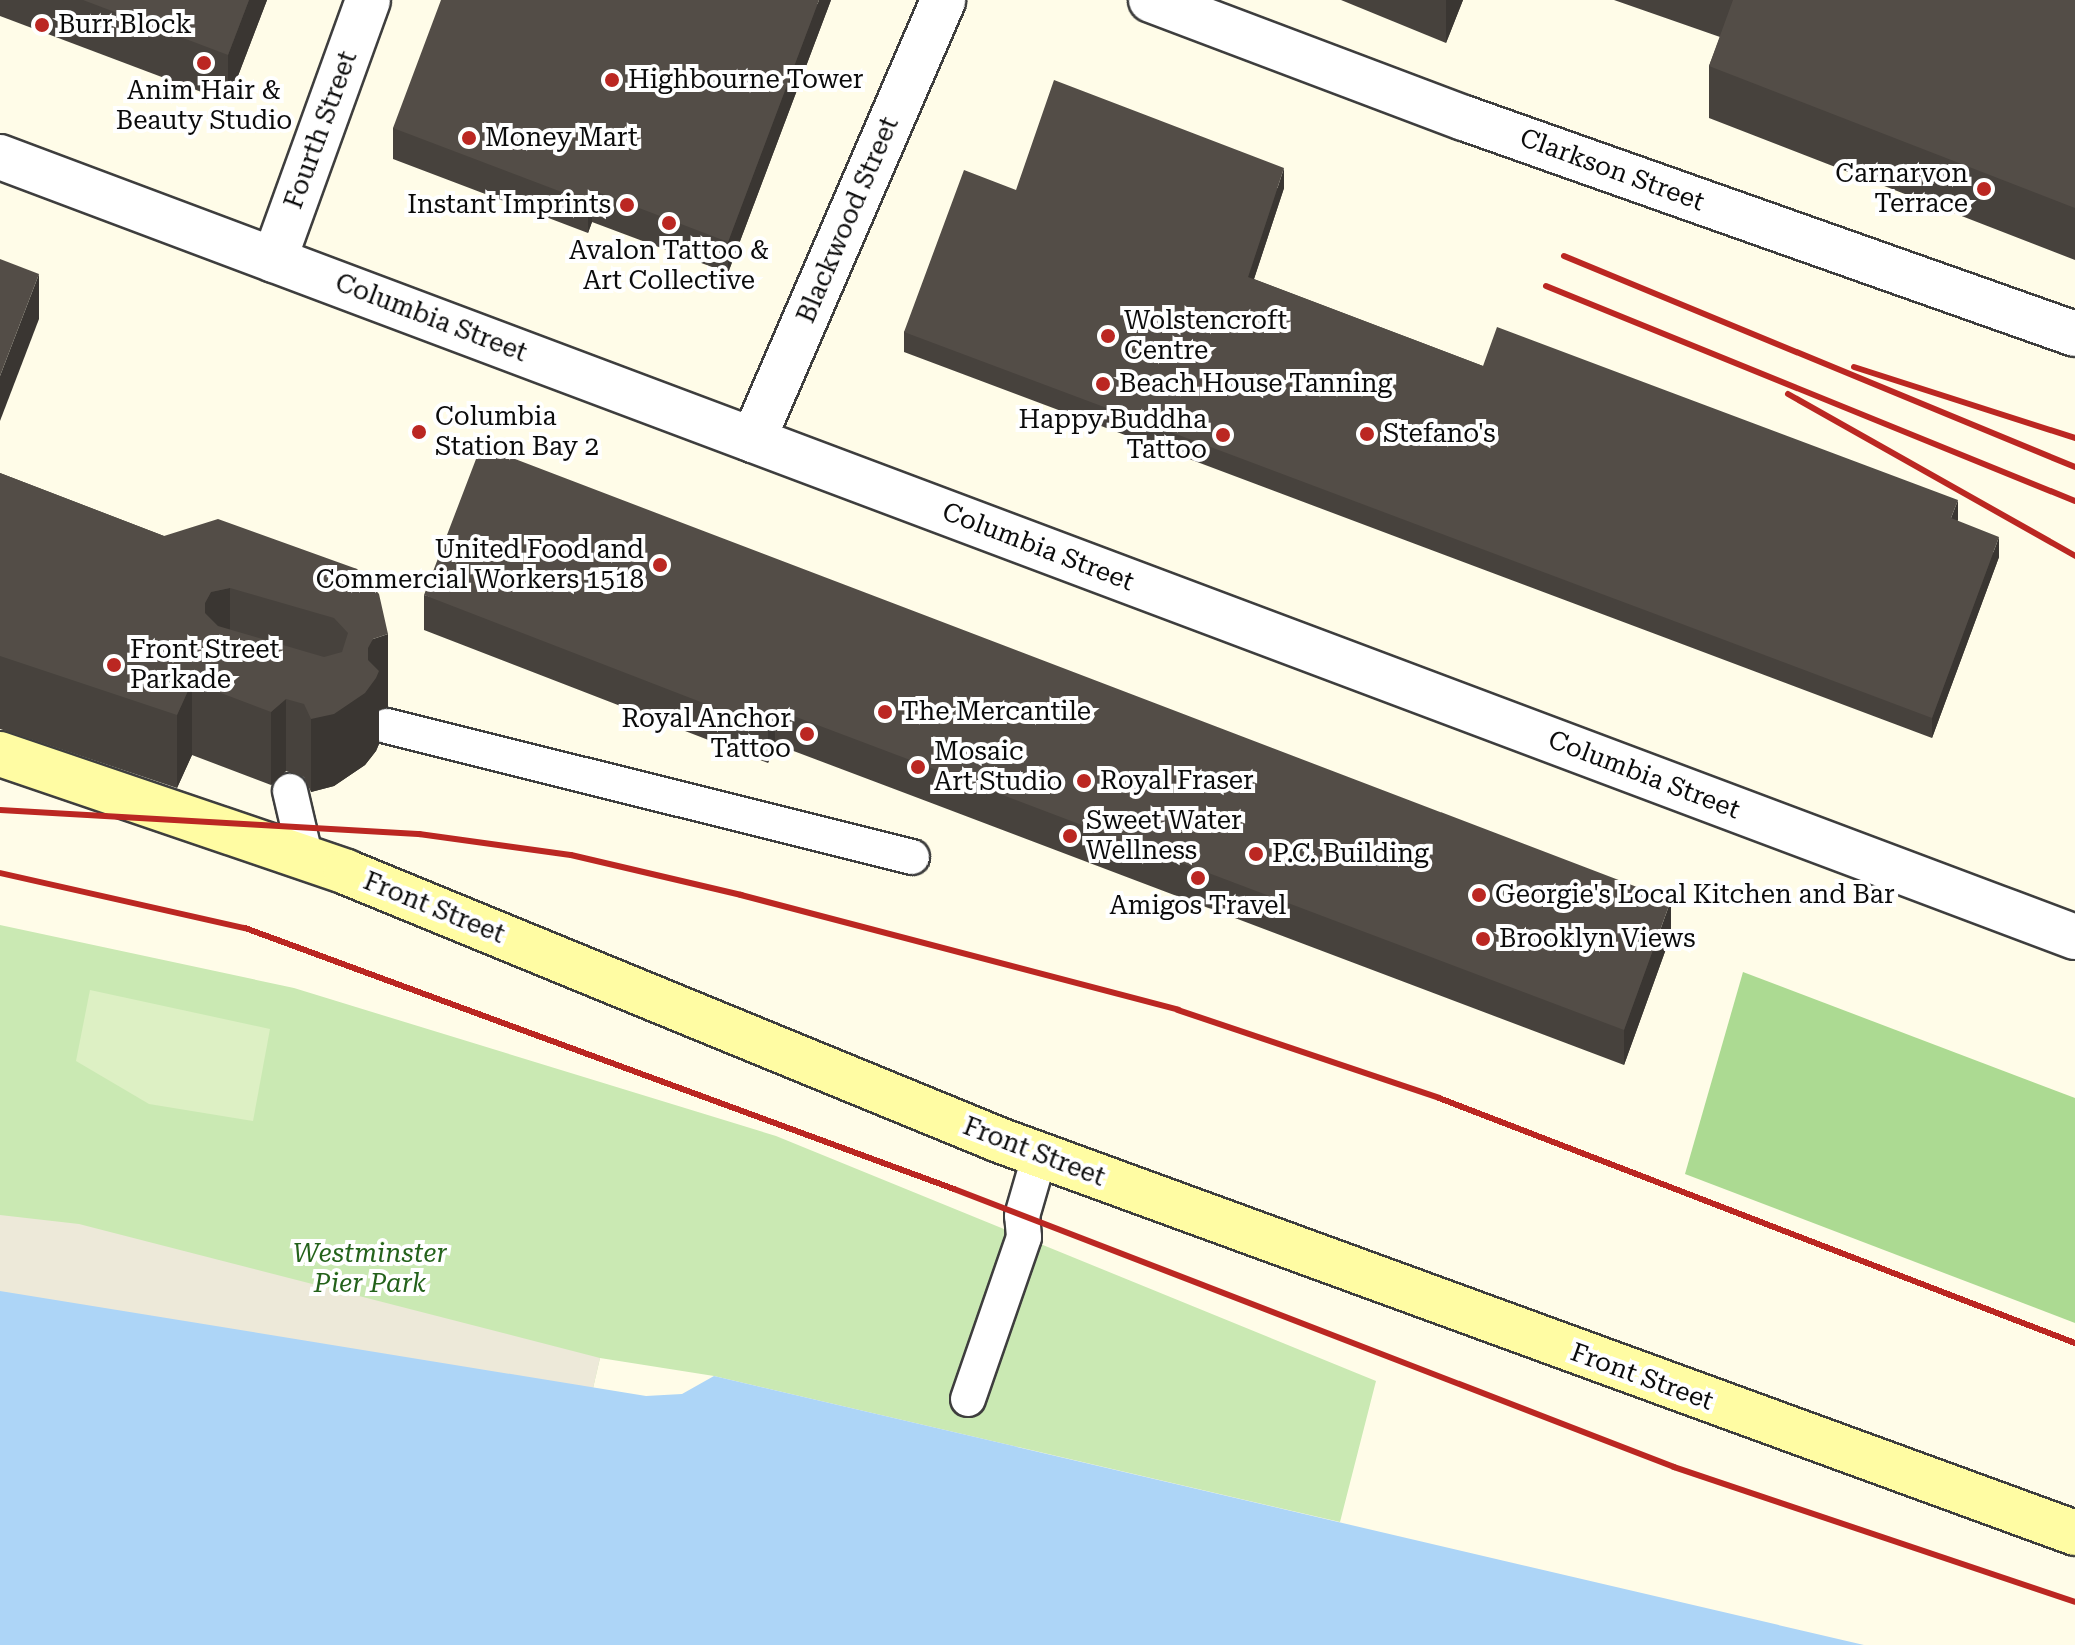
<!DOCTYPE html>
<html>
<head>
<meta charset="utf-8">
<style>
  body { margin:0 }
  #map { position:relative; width:2075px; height:1645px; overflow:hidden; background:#fffce8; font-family:"Roboto Serif",serif }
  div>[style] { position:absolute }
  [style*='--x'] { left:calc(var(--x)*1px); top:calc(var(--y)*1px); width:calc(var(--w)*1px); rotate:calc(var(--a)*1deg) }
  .green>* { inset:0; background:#cae9b3 }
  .forest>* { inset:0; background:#acda92 }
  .pitch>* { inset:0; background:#ddf0c4 }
  .plaza>* { inset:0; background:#ede9d9 }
  .water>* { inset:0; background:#add5f7 }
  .roads { filter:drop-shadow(2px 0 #3e3e3e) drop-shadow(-2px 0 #3e3e3e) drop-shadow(0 2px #3e3e3e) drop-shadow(0 -2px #3e3e3e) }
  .service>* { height:34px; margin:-17px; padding:0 17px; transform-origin:17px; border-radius:17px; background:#fff }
  .minor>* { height:44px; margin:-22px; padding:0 22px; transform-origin:22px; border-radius:22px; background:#fff }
  .tertiary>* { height:44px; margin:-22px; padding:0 22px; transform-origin:22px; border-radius:22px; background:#fff }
  .secondary>* { height:44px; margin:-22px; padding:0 22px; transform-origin:22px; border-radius:22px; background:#fffca3 }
  .rail>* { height:6px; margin:-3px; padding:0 3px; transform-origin:3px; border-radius:3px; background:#bb2722 }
  .wall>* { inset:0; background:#47423d }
  .shaded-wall>* { inset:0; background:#3a3632 }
  .building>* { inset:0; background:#534d47 }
  .dots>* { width:22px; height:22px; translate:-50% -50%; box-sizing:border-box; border:4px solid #fff; border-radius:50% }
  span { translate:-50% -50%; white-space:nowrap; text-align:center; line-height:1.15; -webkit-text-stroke:8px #fff; paint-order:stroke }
  .poi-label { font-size:26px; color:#0b0b0b }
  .left { translate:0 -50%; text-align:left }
  .right { translate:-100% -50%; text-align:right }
  .street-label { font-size:26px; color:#0b0b0b }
  .park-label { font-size:26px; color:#24621b; font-style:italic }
</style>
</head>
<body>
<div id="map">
  <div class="green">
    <div style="clip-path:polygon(0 925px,294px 988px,776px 1136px,1376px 1381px,1340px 1522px,714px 1376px,600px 1358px,544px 1600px,0 1394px)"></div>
  </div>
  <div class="forest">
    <div style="clip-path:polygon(1743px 972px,2075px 1098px,2075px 1323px,1685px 1174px)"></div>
  </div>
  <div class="pitch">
    <div style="clip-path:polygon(90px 990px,270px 1029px,253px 1121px,149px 1104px,76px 1061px)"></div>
  </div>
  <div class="plaza">
    <div style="clip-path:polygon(0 1215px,79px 1224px,600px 1358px,544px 1600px,0 1394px)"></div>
  </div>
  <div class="water">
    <div style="clip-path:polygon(0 1291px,646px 1396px,682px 1394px,714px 1376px,1864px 1645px,0 1645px)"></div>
  </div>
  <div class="roads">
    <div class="service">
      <div style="--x:387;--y:726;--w:541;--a:14.01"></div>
      <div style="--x:290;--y:791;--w:70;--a:76.8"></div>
      <div style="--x:968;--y:1399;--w:171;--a:-70.9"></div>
      <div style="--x:1024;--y:1237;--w:21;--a:-95"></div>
      <div style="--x:1022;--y:1216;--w:65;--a:-73.8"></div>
    </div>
    <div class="minor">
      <div style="--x:1151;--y:0;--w:335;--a:20.7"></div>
      <div style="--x:1464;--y:118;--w:648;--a:19.47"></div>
      <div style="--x:274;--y:260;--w:276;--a:-70.1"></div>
      <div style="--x:753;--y:440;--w:479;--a:-66.6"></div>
    </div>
    <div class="tertiary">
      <div style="--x:0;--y:157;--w:2217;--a:20.6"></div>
    </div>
    <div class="secondary">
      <div style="--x:0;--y:754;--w:366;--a:18.8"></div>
      <div style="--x:346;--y:872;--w:706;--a:22.31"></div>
      <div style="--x:999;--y:1140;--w:1146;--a:20.06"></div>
    </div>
  </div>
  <div class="rail">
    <div style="--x:1564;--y:256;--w:553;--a:22.44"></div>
    <div style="--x:1546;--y:286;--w:571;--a:22.12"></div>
    <div style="--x:1854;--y:367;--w:232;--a:17.8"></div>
    <div style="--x:1788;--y:394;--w:330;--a:29.4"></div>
    <div style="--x:0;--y:810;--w:420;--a:3.3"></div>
    <div style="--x:419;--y:834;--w:153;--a:7.9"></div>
    <div style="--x:571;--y:855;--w:175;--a:13.2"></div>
    <div style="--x:741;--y:895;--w:452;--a:14.7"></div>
    <div style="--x:1178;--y:1010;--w:275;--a:18.6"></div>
    <div style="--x:1439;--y:1098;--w:682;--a:21.07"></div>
    <div style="--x:0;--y:873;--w:251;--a:12.7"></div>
    <div style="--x:245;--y:928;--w:756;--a:20.21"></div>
    <div style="--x:954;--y:1189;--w:772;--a:21.11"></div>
    <div style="--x:1674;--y:1467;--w:423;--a:18.6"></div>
  </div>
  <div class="wall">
    <div style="clip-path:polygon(0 0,267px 0,228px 102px,0 16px)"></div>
    <div style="clip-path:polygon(831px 0,728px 273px,592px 222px,588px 233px,393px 159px,393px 128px)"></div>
    <div style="clip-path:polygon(1341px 0,1463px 0,1446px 43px)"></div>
    <div style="clip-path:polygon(1614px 0,2075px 0,2075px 260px,1709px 118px,1709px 66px,1720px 37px)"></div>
    <div style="clip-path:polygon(1284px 188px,1254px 279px,1483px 366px,1957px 521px,1999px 557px,1932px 738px,904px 352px,904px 332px,1016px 190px)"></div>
    <div style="clip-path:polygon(0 473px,164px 536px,357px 569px,388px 707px,379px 710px,379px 744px,376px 751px,365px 765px,334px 786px,311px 792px,304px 777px,286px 771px,271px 785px,192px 755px,177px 788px,0 729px)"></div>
    <div style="clip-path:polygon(424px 595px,1671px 935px,1624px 1065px,775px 744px,768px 763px,424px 630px)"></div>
  </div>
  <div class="shaded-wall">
    <div style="clip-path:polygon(249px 0,267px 0,228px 102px,228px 55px)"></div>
    <div style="clip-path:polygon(819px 0,831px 0,728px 273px,728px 242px)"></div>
    <div style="clip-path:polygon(1446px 0,1463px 0,1446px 43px)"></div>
    <div style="clip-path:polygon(1284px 168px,1284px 188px,1248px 297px,1248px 277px)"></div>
    <div style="clip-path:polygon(592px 190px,592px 222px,588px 233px,588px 202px)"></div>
    <div style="clip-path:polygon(39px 274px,39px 319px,0 421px,0 376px)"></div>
    <div style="clip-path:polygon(1958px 500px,1958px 520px,1951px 538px,1951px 518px)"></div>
    <div style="clip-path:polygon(1999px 537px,1999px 557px,1932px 738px,1932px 718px)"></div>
    <div style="clip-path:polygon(230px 588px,230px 661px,205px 675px,205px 603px,211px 592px)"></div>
    <div style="clip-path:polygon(388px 634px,388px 707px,379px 710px,379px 744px,376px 751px,365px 765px,334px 786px,311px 792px,311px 719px,373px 639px)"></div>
    <div style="clip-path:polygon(192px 682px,192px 755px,177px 788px,177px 715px)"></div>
    <div style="clip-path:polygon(286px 699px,286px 771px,271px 785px,271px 712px)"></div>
    <div style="clip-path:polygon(775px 709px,775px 744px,768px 763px,768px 728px)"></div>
    <div style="clip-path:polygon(1671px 900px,1671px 935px,1624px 1065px,1624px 1030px)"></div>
  </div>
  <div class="building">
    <div style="clip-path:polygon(83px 0,249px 0,228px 55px)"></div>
    <div style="clip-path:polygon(441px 0,819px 0,728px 242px,592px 190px,588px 202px,393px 128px)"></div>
    <div style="clip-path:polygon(1733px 0,2075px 0,2075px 208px,1709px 66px)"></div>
    <div style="clip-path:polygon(1054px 80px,1284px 168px,1248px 277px,1483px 366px,1497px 327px,1958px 500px,1951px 518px,1999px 537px,1932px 718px,904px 332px,964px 170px,1016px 190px)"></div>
    <div style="clip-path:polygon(0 259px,39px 274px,0 376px)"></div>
    <div style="clip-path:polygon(481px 446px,1671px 900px,1624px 1030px,775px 709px,768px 728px,424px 595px)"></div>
    <div style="clip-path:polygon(evenodd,0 473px,164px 536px,218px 519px,357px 569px,379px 594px,388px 634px,373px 639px,368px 648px,368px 660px,379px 671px,376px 678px,365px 693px,334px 714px,311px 719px,304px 704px,286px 699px,271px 712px,192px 682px,177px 715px,0 656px,0 473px,230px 588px,334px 618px,348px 633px,342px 652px,324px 657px,218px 626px,205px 613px,205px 603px,211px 592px,230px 588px)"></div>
  </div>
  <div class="dots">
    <div style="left:42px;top:25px;background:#bb2722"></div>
    <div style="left:204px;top:63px;background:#bb2722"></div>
    <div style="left:612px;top:80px;background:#bb2722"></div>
    <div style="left:469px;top:138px;background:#bb2722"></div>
    <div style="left:1984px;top:189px;background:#bb2722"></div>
    <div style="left:627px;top:205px;background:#bb2722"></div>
    <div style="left:669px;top:223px;background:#bb2722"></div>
    <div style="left:1108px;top:336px;background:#bb2722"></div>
    <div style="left:1103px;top:384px;background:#bb2722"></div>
    <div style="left:419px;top:432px;background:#bb2722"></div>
    <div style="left:1367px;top:434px;background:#bb2722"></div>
    <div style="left:1223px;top:435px;background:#bb2722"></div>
    <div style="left:660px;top:565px;background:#bb2722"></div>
    <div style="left:114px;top:665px;background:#bb2722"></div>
    <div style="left:885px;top:712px;background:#bb2722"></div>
    <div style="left:807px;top:734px;background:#bb2722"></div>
    <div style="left:918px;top:767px;background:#bb2722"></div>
    <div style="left:1084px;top:781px;background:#bb2722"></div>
    <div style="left:1070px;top:836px;background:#bb2722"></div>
    <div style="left:1256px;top:854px;background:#bb2722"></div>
    <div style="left:1198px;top:878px;background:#bb2722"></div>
    <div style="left:1479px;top:895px;background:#bb2722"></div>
    <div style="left:1483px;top:939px;background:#bb2722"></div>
  </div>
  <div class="poi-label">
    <span class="left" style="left:58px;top:25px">Burr Block</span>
    <span class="left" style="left:628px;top:80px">Highbourne Tower</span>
    <span style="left:204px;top:106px">Anim Hair &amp;<br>Beauty Studio</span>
    <span class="left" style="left:485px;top:138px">Money Mart</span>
    <span class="right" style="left:1968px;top:189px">Carnarvon<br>Terrace</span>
    <span class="right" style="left:611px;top:205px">Instant Imprints</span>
    <span style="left:669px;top:266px">Avalon Tattoo &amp;<br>Art Collective</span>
    <span class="left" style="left:1124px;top:336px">Wolstencroft<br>Centre</span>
    <span class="left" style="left:1119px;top:384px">Beach House Tanning</span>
    <span class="left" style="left:435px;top:432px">Columbia<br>Station Bay 2</span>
    <span class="right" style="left:1207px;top:435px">Happy Buddha<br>Tattoo</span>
    <span class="left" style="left:1383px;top:434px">Stefano's</span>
    <span class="right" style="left:644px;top:565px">United Food and<br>Commercial Workers 1518</span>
    <span class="left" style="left:130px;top:665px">Front Street<br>Parkade</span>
    <span class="left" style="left:901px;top:712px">The Mercantile</span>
    <span class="right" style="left:791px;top:734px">Royal Anchor<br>Tattoo</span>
    <span class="left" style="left:934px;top:767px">Mosaic<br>Art Studio</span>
    <span class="left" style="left:1100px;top:781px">Royal Fraser</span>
    <span class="left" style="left:1086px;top:836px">Sweet Water<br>Wellness</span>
    <span class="left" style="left:1272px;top:854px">P.C. Building</span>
    <span class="left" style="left:1495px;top:895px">Georgie's Local Kitchen and Bar</span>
    <span style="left:1198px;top:906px">Amigos Travel</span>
    <span class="left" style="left:1499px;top:939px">Brooklyn Views</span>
  </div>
  <div class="street-label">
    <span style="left:321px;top:130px;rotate:-70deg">Fourth Street</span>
    <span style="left:1612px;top:170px;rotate:20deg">Clarkson Street</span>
    <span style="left:848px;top:220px;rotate:-67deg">Blackwood Street</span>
    <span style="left:431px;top:318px;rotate:21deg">Columbia Street</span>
    <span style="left:1038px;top:547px;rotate:21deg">Columbia Street</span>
    <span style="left:1644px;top:775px;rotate:21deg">Columbia Street</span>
    <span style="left:434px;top:908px;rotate:22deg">Front Street</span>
    <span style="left:1034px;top:1152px;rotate:21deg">Front Street</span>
    <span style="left:1642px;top:1377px;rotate:20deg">Front Street</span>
  </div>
  <div class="park-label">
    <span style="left:370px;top:1269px">Westminster<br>Pier Park</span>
  </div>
</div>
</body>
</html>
